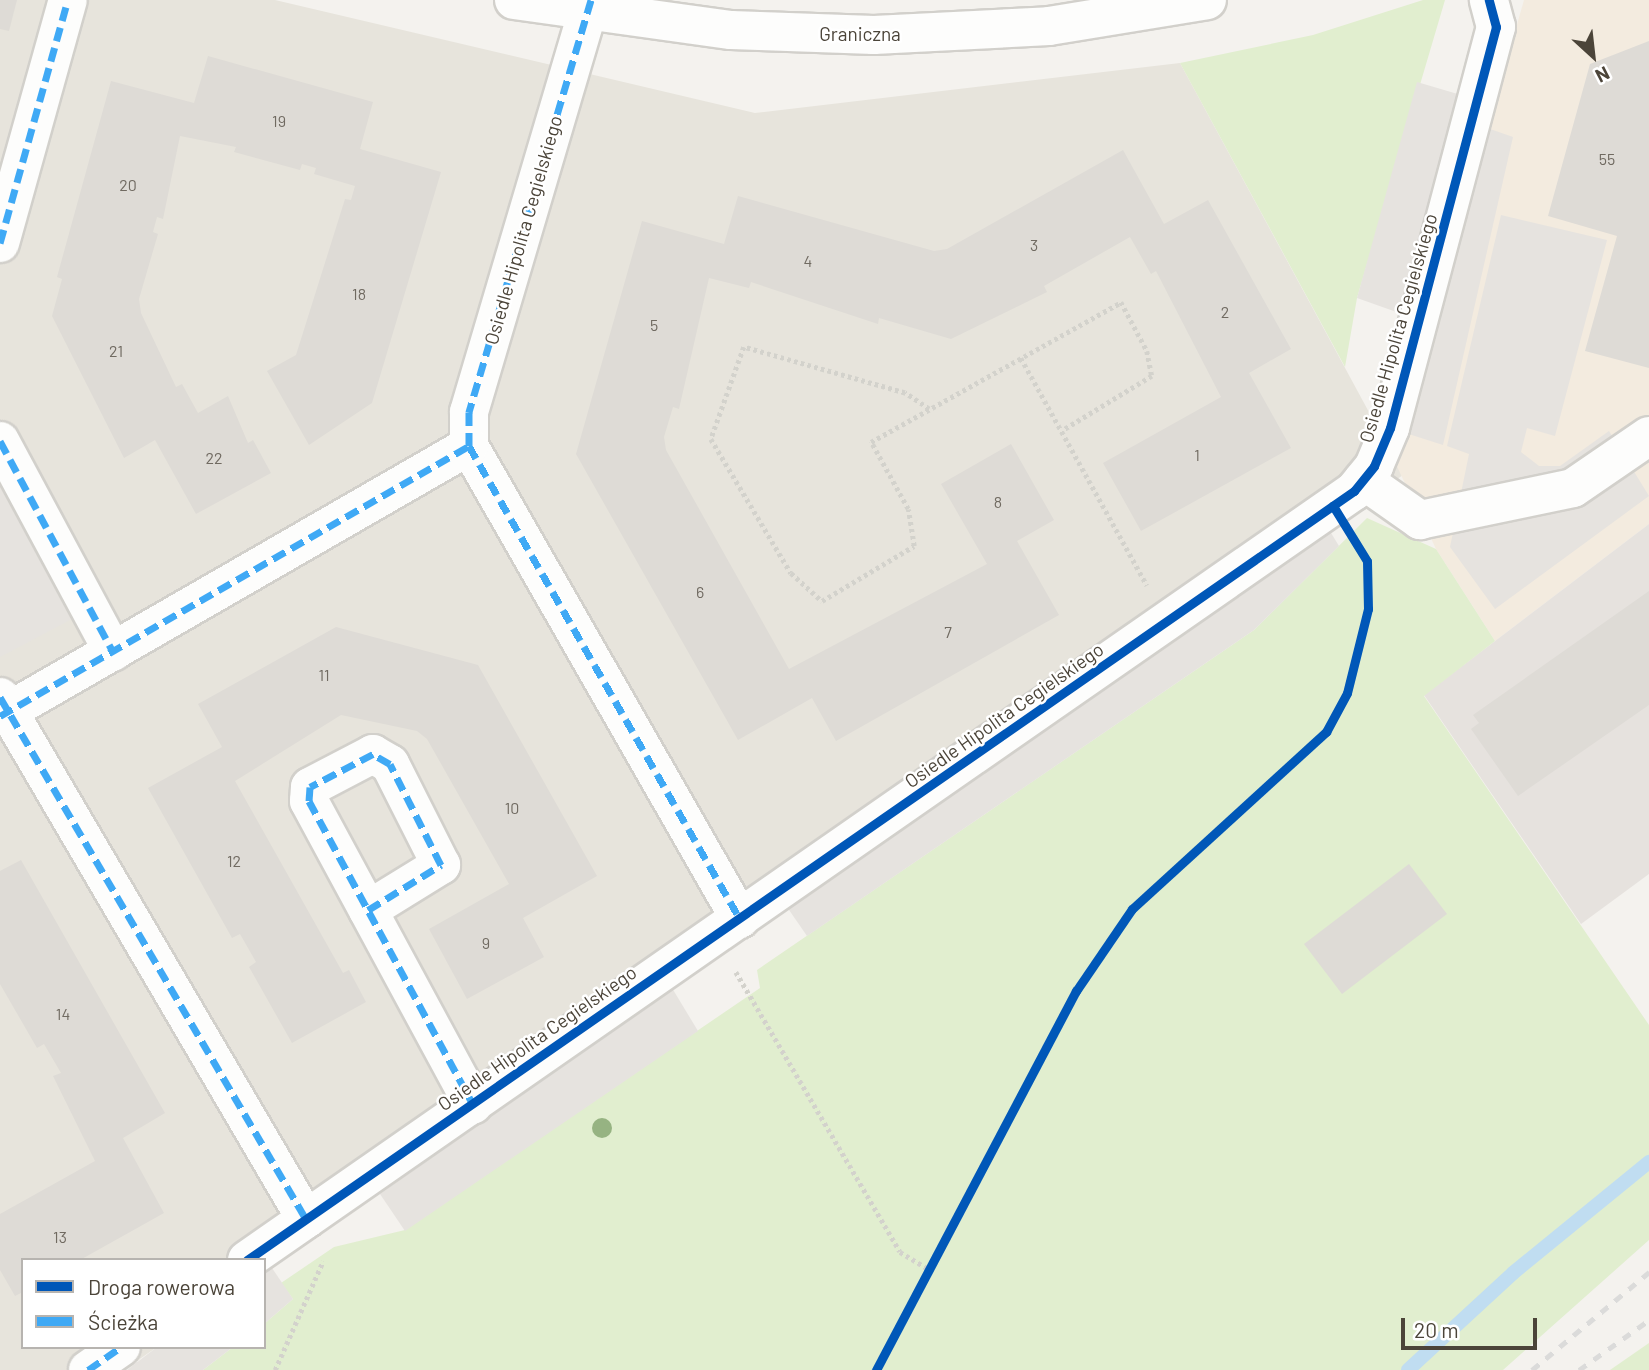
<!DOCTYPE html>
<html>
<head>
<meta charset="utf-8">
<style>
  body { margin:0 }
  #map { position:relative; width:1649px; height:1370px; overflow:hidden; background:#f4f2ee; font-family:Barlow,sans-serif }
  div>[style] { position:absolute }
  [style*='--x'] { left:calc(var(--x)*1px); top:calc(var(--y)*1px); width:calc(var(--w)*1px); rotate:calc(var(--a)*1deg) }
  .residential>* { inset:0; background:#e7e4dc }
  .commercial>* { inset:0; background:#f3ebdf }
  .industrial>* { inset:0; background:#e6e2de }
  .green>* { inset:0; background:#e1eecf }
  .parking>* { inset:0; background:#e6e3df }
  .stream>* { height:14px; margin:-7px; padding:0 7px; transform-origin:7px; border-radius:7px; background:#c0ddf1 }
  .building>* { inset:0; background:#dedbd6 }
  .path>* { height:4.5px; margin-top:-2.25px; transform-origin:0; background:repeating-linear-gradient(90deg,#d3d2cc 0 3.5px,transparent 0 7px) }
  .roads { filter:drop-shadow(2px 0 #d2d0cb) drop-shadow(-2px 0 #d2d0cb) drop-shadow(0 2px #d2d0cb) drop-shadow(0 -2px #d2d0cb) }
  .minor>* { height:38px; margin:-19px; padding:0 19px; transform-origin:19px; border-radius:19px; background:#fdfdfc }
  .rail>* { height:5px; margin-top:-2.5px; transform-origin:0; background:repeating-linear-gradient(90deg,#dbdbda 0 9px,transparent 0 18px) }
  .quiet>* { height:7px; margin-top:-3.5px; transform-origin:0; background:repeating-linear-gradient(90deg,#3fa9f5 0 14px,transparent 0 21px) }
  .cycleway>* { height:9px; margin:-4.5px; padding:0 4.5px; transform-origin:4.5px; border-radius:4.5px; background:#0057b8 }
  .trees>* { width:20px; height:20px; margin:-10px; border-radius:50%; background:#96b382 }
  span { translate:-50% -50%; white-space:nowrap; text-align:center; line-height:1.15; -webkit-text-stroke:5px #fff; paint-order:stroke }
  .number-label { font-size:16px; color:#706a61 }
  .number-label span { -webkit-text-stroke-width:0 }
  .street-label { font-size:19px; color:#4b4439 }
  .legend { position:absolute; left:21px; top:1258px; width:245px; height:91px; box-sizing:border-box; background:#fff; border:2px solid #b7b4b0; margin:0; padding:9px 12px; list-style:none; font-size:21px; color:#4b4439 }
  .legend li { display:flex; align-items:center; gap:14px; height:35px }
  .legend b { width:35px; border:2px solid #b7b4b0 }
  .north { position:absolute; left:1558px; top:21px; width:70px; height:70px; -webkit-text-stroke:5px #fff; paint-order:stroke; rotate:153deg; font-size:19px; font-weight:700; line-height:28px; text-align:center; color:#4b4439 }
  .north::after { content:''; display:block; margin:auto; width:24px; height:32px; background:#4b4439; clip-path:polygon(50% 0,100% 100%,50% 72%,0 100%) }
  .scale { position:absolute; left:1401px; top:1318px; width:136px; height:32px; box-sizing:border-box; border:4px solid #4b4439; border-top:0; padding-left:9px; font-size:21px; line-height:24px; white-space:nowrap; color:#4b4439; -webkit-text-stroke:5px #fff; paint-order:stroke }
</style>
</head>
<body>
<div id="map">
  <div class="residential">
    <div style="clip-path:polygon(0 0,275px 0,755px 113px,1180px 63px,1403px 475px,264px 1274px,264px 1260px,23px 1260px,23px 1347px,157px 1347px,124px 1370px,0 1370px)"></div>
  </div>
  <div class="commercial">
    <div style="clip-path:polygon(1524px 0,1649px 0,1649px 524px,1495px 641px,1436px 549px,1393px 458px)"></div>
  </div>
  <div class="industrial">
    <div style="clip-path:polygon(1649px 524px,1649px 874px,1581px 924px,1424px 695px)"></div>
  </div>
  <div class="green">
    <div style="clip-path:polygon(1423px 0,1445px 0,1357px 298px,1345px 367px,1180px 63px,1313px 35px)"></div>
    <div style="clip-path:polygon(1367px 518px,1436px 549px,1495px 641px,1424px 696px,1649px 1025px,1649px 1240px,1503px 1370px,203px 1370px,233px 1347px,264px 1347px,264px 1324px,293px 1299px,281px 1283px,334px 1247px,405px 1230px,760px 988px,757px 970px,1254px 630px)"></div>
    <div style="clip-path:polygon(1649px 1343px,1649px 1370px,1610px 1370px)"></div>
  </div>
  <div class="parking">
    <div style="clip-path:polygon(1417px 82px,1478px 100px,1473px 123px,1513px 137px,1443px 445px,1390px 428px,1419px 320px,1357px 298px)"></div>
    <div style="clip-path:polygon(1501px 215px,1607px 240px,1555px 436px,1527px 428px,1521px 452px,1539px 466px,1560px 466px,1609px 431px,1649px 496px,1495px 609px,1450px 547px,1469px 454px,1447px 446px)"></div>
    <div style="clip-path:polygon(0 479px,74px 618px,0 657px)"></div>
    <div style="clip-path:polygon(1328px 528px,1339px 546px,1254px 630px,807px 936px,787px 907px)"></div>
    <div style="clip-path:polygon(672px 988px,698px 1031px,405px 1231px,380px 1194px)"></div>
    <div style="clip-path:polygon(272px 1268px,293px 1299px,264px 1324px,264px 1274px)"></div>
    <div style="clip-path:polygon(157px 1347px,233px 1347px,203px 1370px,127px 1370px)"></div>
  </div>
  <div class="stream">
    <div style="--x:1408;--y:1370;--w:143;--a:-42.7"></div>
    <div style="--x:1513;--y:1273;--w:176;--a:-39.2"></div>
  </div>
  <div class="building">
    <div style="clip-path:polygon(0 0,17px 0,9px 31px,0 29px)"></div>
    <div style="clip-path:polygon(1649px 41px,1649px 368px,1585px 351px,1617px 236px,1548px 216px,1590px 64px)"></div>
    <div style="clip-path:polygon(208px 56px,373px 102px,360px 149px,441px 172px,372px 403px,309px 445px,267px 371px,296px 355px,345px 199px,351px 200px,355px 186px,314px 174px,316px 168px,302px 164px,300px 170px,234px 152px,236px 147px,180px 136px,163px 219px,157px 217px,153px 232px,158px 234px,139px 299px,141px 313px,176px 387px,182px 384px,198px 413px,228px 396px,248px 443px,253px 440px,271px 473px,196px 514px,155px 440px,124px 458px,52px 316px,62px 279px,57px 277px,111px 81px,194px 103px)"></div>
    <div style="clip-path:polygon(1123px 150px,1164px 224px,1208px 200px,1291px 349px,1249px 373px,1291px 448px,1141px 531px,1103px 463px,1221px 397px,1156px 271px,1151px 274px,1130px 237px,1044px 286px,1047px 292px,951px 339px,879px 318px,878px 324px,751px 282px,749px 288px,709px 278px,679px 409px,673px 407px,664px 437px,666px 450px,789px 669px,987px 564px,941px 484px,1011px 444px,1054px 520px,1017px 541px,1059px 615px,836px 741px,812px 698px,738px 740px,576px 454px,642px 221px,724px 244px,738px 196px,934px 251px,947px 249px)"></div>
    <div style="clip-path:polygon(1649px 591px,1649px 705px,1518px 796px,1471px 729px,1479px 723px,1473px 715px)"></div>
    <div style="clip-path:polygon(336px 627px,478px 665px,597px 876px,523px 918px,544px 957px,467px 999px,429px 929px,509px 884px,427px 739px,417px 731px,341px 715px,235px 781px,343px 973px,349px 970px,366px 1002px,292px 1043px,249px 967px,256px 962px,240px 934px,232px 938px,148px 788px,222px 747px,198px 704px)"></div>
    <div style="clip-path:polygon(21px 860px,165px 1113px,123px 1138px,164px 1213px,80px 1260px,23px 1260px,23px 1292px,15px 1296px,0 1270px,0 1214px,95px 1161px,53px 1076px,61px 1073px,44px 1044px,37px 1048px,0 984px,0 871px)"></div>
    <div style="clip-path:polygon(1409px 864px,1447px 914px,1342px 994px,1304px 944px)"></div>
  </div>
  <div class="path">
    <div style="--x:1021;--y:358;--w:260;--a:61"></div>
    <div style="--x:929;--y:409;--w:29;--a:-146"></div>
    <div style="--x:905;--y:393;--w:167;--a:-164.1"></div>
    <div style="--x:744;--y:347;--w:98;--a:109.7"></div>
    <div style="--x:711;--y:439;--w:156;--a:59.2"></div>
    <div style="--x:791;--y:573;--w:42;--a:42.1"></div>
    <div style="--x:822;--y:601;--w:107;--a:-30.9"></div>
    <div style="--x:914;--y:546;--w:37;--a:-99"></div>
    <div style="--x:908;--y:509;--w:77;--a:-118.9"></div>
    <div style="--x:871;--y:442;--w:287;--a:-29.2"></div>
    <div style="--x:1121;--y:302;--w:55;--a:62"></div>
    <div style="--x:1147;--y:351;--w:25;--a:79"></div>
    <div style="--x:1152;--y:376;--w:105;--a:148.6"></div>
    <div style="--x:736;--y:972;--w:324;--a:59.6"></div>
    <div style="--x:900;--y:1252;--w:35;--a:31"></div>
    <div style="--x:275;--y:1370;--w:119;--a:-66.2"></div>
  </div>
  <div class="roads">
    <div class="minor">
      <div style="--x:514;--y:0;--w:219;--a:7.9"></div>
      <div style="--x:731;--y:30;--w:143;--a:2"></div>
      <div style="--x:874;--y:35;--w:175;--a:-2.9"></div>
      <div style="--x:1049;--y:26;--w:160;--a:-9.3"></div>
      <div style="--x:591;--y:0;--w:430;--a:106.5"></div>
      <div style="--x:469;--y:412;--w:34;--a:90"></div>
      <div style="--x:469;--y:446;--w:545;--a:60.19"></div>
      <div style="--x:0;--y:243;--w:252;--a:-74.4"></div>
      <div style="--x:0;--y:441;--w:239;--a:61.8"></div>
      <div style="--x:1363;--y:480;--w:70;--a:35.1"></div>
      <div style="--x:1420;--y:520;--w:156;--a:-11.8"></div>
      <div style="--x:1573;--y:488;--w:92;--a:-34.4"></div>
      <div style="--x:0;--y:697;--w:605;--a:59.62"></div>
      <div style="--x:0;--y:716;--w:541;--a:-29.93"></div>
      <div style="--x:368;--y:910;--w:86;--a:-31.7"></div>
      <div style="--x:441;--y:865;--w:113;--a:-116.8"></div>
      <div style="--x:390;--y:764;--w:20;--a:-150"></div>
      <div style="--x:373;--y:754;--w:71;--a:152.4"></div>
      <div style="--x:310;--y:787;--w:14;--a:94"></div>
      <div style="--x:309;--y:801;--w:345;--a:61.6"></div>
      <div style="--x:247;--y:1260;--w:1348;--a:-34.79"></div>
      <div style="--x:1354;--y:491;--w:32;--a:-51"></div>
      <div style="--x:1374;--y:466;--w:41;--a:-67.2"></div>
      <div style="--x:1390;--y:428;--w:415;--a:-75.2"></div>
      <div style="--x:1496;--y:27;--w:28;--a:-105"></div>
      <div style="--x:88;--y:1370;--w:40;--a:-34.9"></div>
    </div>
  </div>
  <div class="rail">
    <div style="--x:1532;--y:1370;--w:153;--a:-39.9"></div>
    <div style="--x:1579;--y:1370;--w:86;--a:-35.5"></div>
  </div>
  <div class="quiet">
    <div style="--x:591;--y:0;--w:430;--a:106.5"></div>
    <div style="--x:469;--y:412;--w:34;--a:90"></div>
    <div style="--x:469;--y:446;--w:545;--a:60.19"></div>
    <div style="--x:0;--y:243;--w:252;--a:-74.4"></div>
    <div style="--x:0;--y:441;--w:239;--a:61.8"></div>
    <div style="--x:0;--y:697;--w:605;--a:59.62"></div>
    <div style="--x:0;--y:716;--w:541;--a:-29.93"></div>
    <div style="--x:368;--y:910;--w:86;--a:-31.7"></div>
    <div style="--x:441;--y:865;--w:113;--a:-116.8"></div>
    <div style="--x:390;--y:764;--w:20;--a:-150"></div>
    <div style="--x:373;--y:754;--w:71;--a:152.4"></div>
    <div style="--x:310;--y:787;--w:14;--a:94"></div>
    <div style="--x:309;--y:801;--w:345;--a:61.6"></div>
    <div style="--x:88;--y:1370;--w:40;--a:-34.9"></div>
  </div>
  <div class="cycleway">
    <div style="--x:247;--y:1260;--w:1348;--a:-34.79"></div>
    <div style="--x:1354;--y:491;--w:32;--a:-51"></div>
    <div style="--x:1374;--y:466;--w:41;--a:-67.2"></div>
    <div style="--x:1390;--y:428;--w:415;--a:-75.2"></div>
    <div style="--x:1496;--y:27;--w:28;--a:-105"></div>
    <div style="--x:876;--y:1370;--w:429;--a:-62.2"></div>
    <div style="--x:1076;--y:991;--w:99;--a:-55.7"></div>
    <div style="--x:1132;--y:909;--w:263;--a:-42.4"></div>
    <div style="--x:1326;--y:732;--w:44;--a:-61.7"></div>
    <div style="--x:1347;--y:693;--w:87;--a:-76"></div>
    <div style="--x:1368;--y:609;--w:48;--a:-91.2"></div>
    <div style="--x:1367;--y:561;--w:65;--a:-121.7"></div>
  </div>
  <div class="trees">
    <div style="left:602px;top:1128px"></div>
  </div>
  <div class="number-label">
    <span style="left:279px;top:121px">19</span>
    <span style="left:1607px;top:159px">55</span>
    <span style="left:128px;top:185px">20</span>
    <span style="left:1034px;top:245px">3</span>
    <span style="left:808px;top:261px">4</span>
    <span style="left:359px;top:294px">18</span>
    <span style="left:1225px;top:312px">2</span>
    <span style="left:654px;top:325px">5</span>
    <span style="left:116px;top:351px">21</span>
    <span style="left:1197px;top:455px">1</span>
    <span style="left:214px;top:458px">22</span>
    <span style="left:998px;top:502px">8</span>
    <span style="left:700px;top:592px">6</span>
    <span style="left:948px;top:632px">7</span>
    <span style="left:324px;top:675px">11</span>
    <span style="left:512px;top:808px">10</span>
    <span style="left:234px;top:861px">12</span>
    <span style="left:486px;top:943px">9</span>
    <span style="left:63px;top:1014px">14</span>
    <span style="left:60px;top:1237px">13</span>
  </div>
  <div class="street-label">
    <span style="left:860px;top:34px">Graniczna</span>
    <span style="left:523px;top:230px;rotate:-74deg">Osiedle Hipolita Cegielskiego</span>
    <span style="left:1398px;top:328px;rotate:-74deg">Osiedle Hipolita Cegielskiego</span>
    <span style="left:1004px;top:715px;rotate:-35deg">Osiedle Hipolita Cegielskiego</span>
    <span style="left:537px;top:1038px;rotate:-35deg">Osiedle Hipolita Cegielskiego</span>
  </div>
  <ul class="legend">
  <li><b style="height:9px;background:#0057b8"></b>Droga rowerowa</li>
  <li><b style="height:9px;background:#3fa9f5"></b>Ścieżka</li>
  </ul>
  <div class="north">N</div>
  <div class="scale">20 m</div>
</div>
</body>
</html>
